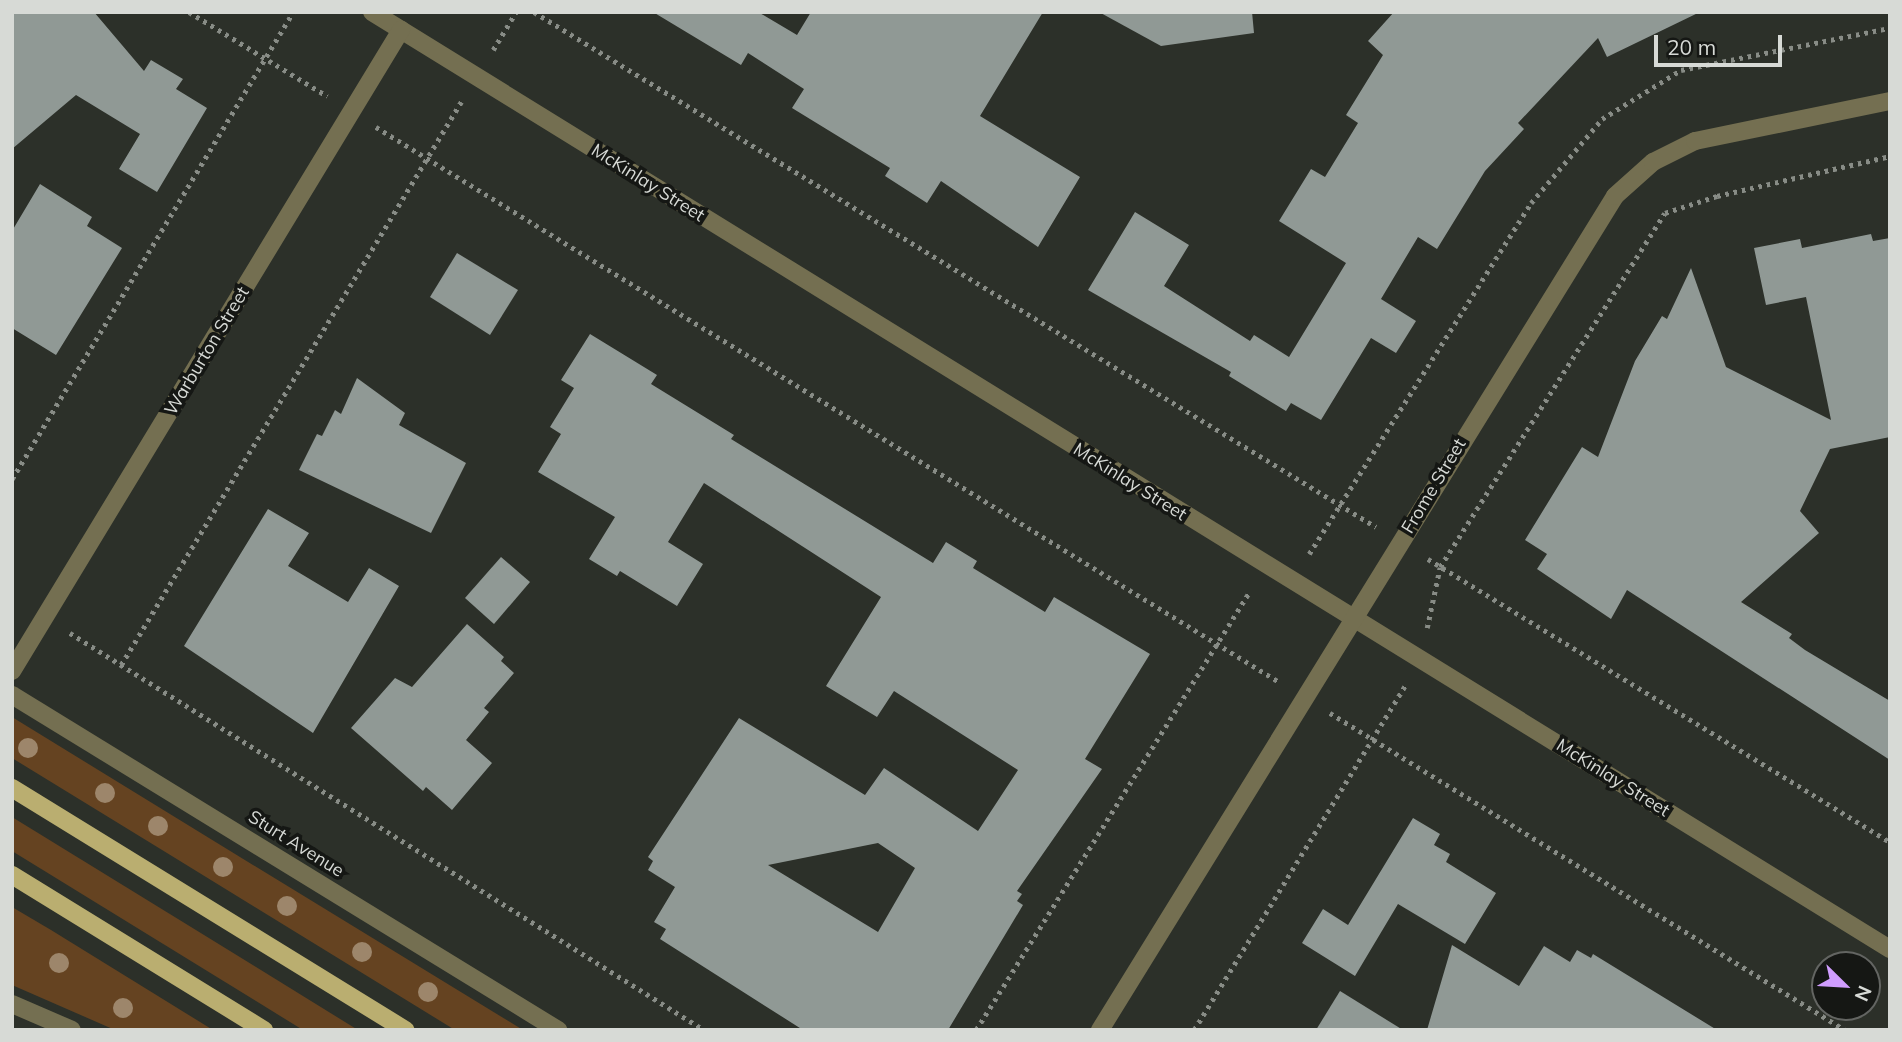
<!DOCTYPE html>
<html>
<head>
<meta charset="utf-8">
<style>
  body { margin:0 }
  #map { position:relative; width:1902px; height:1042px; overflow:hidden; background:#2c3029; font-family:Mulish,sans-serif }
  div>[style] { position:absolute }
  [style*='--x'] { left:calc(var(--x)*1px); top:calc(var(--y)*1px); width:calc(var(--w)*1px); rotate:calc(var(--a)*1deg) }
  .green>* { inset:0; background:#654321 }
  .building>* { inset:0; background:#909995 }
  .path>* { height:4.5px; margin-top:-2.25px; transform-origin:0; background:repeating-linear-gradient(90deg,#888c86 0 3.5px,transparent 0 8.5px) }
  .minor>* { height:18px; margin:-9px; padding:0 9px; transform-origin:9px; border-radius:9px; background:#746f51 }
  .major>* { height:18px; margin:-9px; padding:0 9px; transform-origin:9px; border-radius:9px; background:#baae70 }
  .trees>* { width:20px; height:20px; margin:-10px; border-radius:50%; background:#9d866b }
  span { translate:-50% -50%; white-space:nowrap; text-align:center; line-height:1.15; -webkit-text-stroke:7px #151714; paint-order:stroke }
  .street-label { font-size:18px; color:#d7dad6 }
  .frame { position:absolute; inset:0; border:14px solid #d7dad6; pointer-events:none }
  .north { position:absolute; left:1811px; top:951px; width:70px; height:70px; box-sizing:border-box; background:#151714; border:2px solid #636562; border-radius:50%; rotate:114deg; font-size:19px; font-weight:700; line-height:28px; text-align:center; color:#d7dad6 }
  .north::after { content:''; display:block; margin:auto; width:24px; height:32px; background:#d09dff; clip-path:polygon(50% 0,100% 100%,50% 72%,0 100%) }
  .scale { position:absolute; left:1654px; top:35px; width:128px; height:32px; box-sizing:border-box; border:4px solid #d7dad6; border-top:0; padding-left:9px; font-size:21px; line-height:24px; white-space:nowrap; color:#d7dad6; -webkit-text-stroke:5px #151714; paint-order:stroke }
</style>
</head>
<body>
<div id="map">
  <div class="green">
    <div style="clip-path:polygon(12px 717px,253px 865px,523px 1030px,455px 1030px,167px 853px,12px 758px)"></div>
    <div style="clip-path:polygon(12px 817px,191px 927px,358px 1030px,303px 1030px,12px 851px)"></div>
    <div style="clip-path:polygon(12px 907px,51px 930px,213px 1030px,115px 1030px,12px 985px)"></div>
  </div>
  <div class="building">
    <div style="clip-path:polygon(12px 12px,94px 12px,144px 71px,151px 60px,183px 79px,176px 89px,207px 108px,157px 192px,119px 169px,140px 134px,76px 95px,12px 149px)"></div>
    <div style="clip-path:polygon(653px 12px,758px 12px,797px 35px,811px 12px,1043px 12px,980px 116px,1080px 177px,1038px 247px,941px 181px,927px 203px,885px 176px,890px 168px,792px 108px,804px 89px,748px 53px,741px 65px)"></div>
    <div style="clip-path:polygon(1099px 12px,1252px 12px,1254px 33px,1161px 46px)"></div>
    <div style="clip-path:polygon(1394px 12px,1700px 12px,1607px 57px,1598px 38px,1518px 123px,1524px 129px,1485px 171px,1437px 249px,1418px 237px,1381px 299px,1416px 321px,1396px 353px,1371px 338px,1321px 420px,1291px 403px,1286px 411px,1229px 376px,1231px 372px,1088px 290px,1135px 212px,1189px 245px,1164px 286px,1250px 341px,1254px 335px,1289px 357px,1346px 263px,1279px 221px,1311px 169px,1325px 177px,1358px 123px,1346px 115px,1383px 55px,1368px 41px)"></div>
    <div style="clip-path:polygon(40px 184px,92px 217px,87px 226px,122px 248px,56px 355px,12px 328px,12px 231px)"></div>
    <div style="clip-path:polygon(1871px 234px,1873px 241px,1890px 238px,1890px 437px,1830px 449px,1800px 511px,1819px 533px,1741px 602px,1792px 634px,1789px 638px,1805px 650px,1890px 701px,1890px 760px,1627px 590px,1611px 619px,1537px 569px,1547px 554px,1525px 540px,1582px 447px,1598px 457px,1635px 361px,1662px 316px,1667px 319px,1691px 268px,1726px 367px,1831px 420px,1806px 297px,1766px 305px,1754px 248px,1800px 239px,1802px 248px)"></div>
    <div style="clip-path:polygon(457px 253px,518px 290px,490px 335px,430px 297px)"></div>
    <div style="clip-path:polygon(evenodd,590px 334px,657px 375px,651px 384px,734px 435px,731px 439px,933px 563px,946px 542px,977px 561px,973px 568px,1045px 612px,1054px 597px,1150px 654px,1085px 759px,1102px 769px,1017px 891px,1022px 894px,1017px 901px,1023px 905px,948px 1030px,803px 1030px,660px 939px,666px 929px,654px 922px,675px 887px,648px 870px,653px 861px,648px 857px,739px 718px,865px 795px,884px 768px,978px 831px,1018px 770px,894px 691px,877px 717px,826px 686px,881px 597px,704px 483px,668px 542px,703px 564px,677px 606px,620px 571px,617px 576px,589px 559px,615px 517px,538px 472px,561px 434px,550px 427px,574px 388px,561px 380px,590px 334px,878px 843px,915px 868px,878px 932px,768px 865px,878px 843px)"></div>
    <div style="clip-path:polygon(357px 378px,405px 413px,399px 425px,466px 463px,431px 533px,299px 470px,317px 434px,322px 436px,335px 410px,341px 414px)"></div>
    <div style="clip-path:polygon(268px 509px,309px 533px,288px 566px,348px 602px,369px 568px,399px 586px,313px 733px,184px 646px)"></div>
    <div style="clip-path:polygon(501px 557px,530px 582px,494px 624px,465px 598px)"></div>
    <div style="clip-path:polygon(467px 624px,504px 657px,501px 661px,514px 673px,484px 708px,489px 712px,466px 740px,492px 763px,452px 810px,426px 787px,423px 791px,351px 728px,395px 678px,412px 687px)"></div>
    <div style="clip-path:polygon(1413px 818px,1440px 834px,1434px 845px,1450px 854px,1446px 862px,1496px 893px,1465px 944px,1398px 904px,1355px 976px,1302px 943px,1323px 909px,1348px 925px)"></div>
    <div style="clip-path:polygon(1452px 945px,1519px 986px,1544px 946px,1570px 962px,1577px 950px,1591px 958px,1593px 954px,1717px 1030px,1427px 1030px)"></div>
    <div style="clip-path:polygon(1340px 991px,1403px 1030px,1316px 1030px)"></div>
  </div>
  <div class="path">
    <div style="--x:189;--y:12;--w:162;--a:31.3"></div>
    <div style="--x:534;--y:12;--w:987;--a:31.45"></div>
    <div style="--x:493;--y:50;--w:44;--a:-58.8"></div>
    <div style="--x:376;--y:127;--w:1062;--a:31.57"></div>
    <div style="--x:12;--y:479;--w:545;--a:-58.96"></div>
    <div style="--x:1309;--y:554;--w:415;--a:-57.7"></div>
    <div style="--x:1531;--y:203;--w:110;--a:-49.8"></div>
    <div style="--x:1602;--y:119;--w:93;--a:-31.8"></div>
    <div style="--x:1681;--y:70;--w:213;--a:-11.4"></div>
    <div style="--x:1428;--y:559;--w:542;--a:31.49"></div>
    <div style="--x:1427;--y:628;--w:62;--a:-78"></div>
    <div style="--x:1440;--y:567;--w:419;--a:-57.6"></div>
    <div style="--x:1665;--y:213;--w:55;--a:-18.1"></div>
    <div style="--x:1717;--y:196;--w:178;--a:-13"></div>
    <div style="--x:70;--y:633;--w:748;--a:32.05"></div>
    <div style="--x:121;--y:665;--w:658;--a:-58.87"></div>
    <div style="--x:1330;--y:713;--w:605;--a:31.61"></div>
    <div style="--x:976;--y:1030;--w:517;--a:-58.03"></div>
    <div style="--x:1194;--y:1030;--w:406;--a:-58.5"></div>
  </div>
  <div class="minor">
    <div style="--x:372;--y:12;--w:1784;--a:31.69"></div>
    <div style="--x:12;--y:671;--w:750;--a:-58.75"></div>
    <div style="--x:12;--y:695;--w:641;--a:31.53"></div>
    <div style="--x:12;--y:1004;--w:65;--a:23.4"></div>
    <div style="--x:1100;--y:1030;--w:980;--a:-58.3"></div>
    <div style="--x:1615;--y:196;--w:51;--a:-41.8"></div>
    <div style="--x:1653;--y:162;--w:47;--a:-26.6"></div>
    <div style="--x:1695;--y:141;--w:199;--a:-11.6"></div>
  </div>
  <div class="major">
    <div style="--x:12;--y:788;--w:462;--a:31.6"></div>
    <div style="--x:12;--y:875;--w:296;--a:31.6"></div>
  </div>
  <div class="trees">
    <div style="left:28px;top:748px"></div>
    <div style="left:105px;top:793px"></div>
    <div style="left:158px;top:826px"></div>
    <div style="left:223px;top:867px"></div>
    <div style="left:287px;top:906px"></div>
    <div style="left:362px;top:952px"></div>
    <div style="left:59px;top:963px"></div>
    <div style="left:428px;top:992px"></div>
    <div style="left:123px;top:1008px"></div>
  </div>
  <div class="street-label">
    <span style="left:648px;top:183px;rotate:32deg">McKinlay Street</span>
    <span style="left:207px;top:351px;rotate:-59deg">Warburton Street</span>
    <span style="left:1130px;top:482px;rotate:32deg">McKinlay Street</span>
    <span style="left:1434px;top:486px;rotate:-59deg">Frome Street</span>
    <span style="left:1613px;top:778px;rotate:32deg">McKinlay Street</span>
    <span style="left:296px;top:844px;rotate:32deg">Sturt Avenue</span>
  </div>
  <div class="frame"></div>
  <div class="north">N</div>
  <div class="scale">20 m</div>
</div>
</body>
</html>
